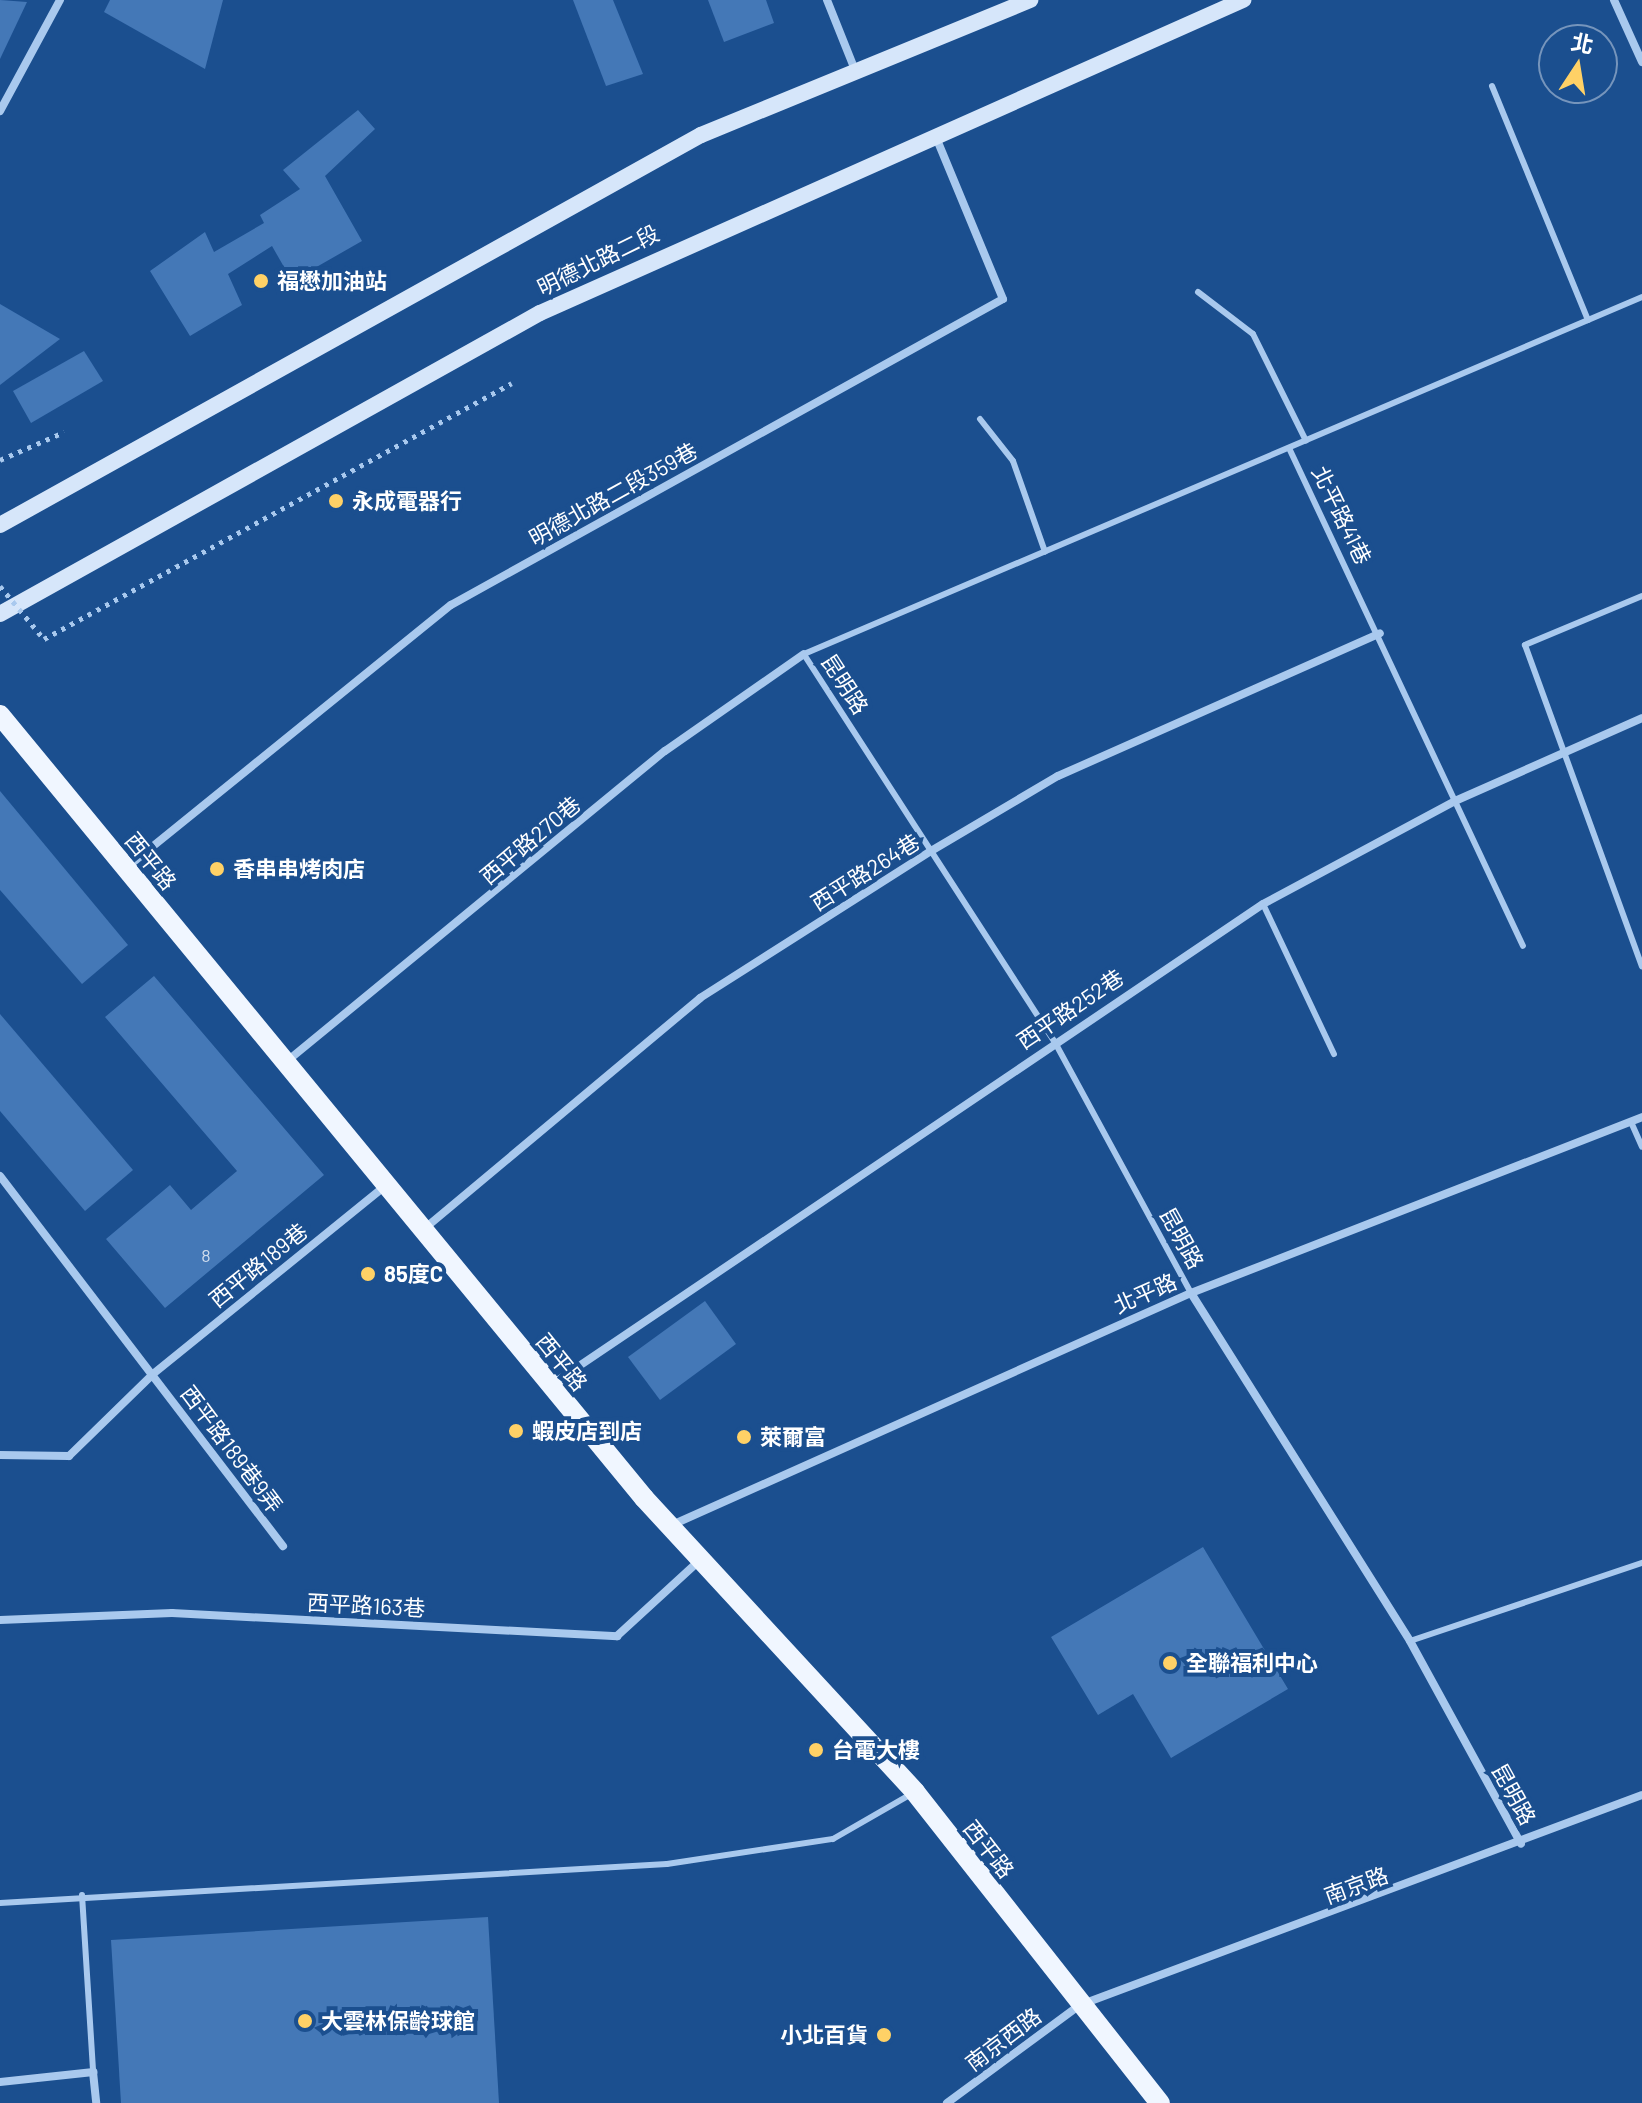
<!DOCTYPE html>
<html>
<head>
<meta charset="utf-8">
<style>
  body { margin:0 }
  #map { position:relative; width:1642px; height:2103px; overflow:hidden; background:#1b4f8f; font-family:Barlow,"Noto Sans TC",sans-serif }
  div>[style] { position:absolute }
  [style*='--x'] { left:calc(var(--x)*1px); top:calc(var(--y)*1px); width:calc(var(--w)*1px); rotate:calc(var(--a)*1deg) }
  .building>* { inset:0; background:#4478b7 }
  .path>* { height:5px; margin-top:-2.5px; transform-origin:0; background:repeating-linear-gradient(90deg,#a9c9ee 0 4px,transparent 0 10px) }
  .service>* { height:6px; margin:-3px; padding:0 3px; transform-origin:3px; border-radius:3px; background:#a9c9ee }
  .minor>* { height:8px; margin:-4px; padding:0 4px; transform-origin:4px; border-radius:4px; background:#a9c9ee }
  .secondary>* { height:16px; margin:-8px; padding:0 8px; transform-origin:8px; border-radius:8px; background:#d6e6fa }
  .primary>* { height:20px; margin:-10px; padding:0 10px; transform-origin:10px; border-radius:10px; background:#f0f6ff }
  .path-bridge>* { height:5px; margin-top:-2.5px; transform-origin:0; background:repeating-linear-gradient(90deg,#a9c9ee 0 4px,transparent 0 10px) }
  .dots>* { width:22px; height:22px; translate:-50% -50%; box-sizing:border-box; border:4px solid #1b4f8f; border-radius:50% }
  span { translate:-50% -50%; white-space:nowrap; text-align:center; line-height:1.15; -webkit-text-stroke:8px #1b4f8f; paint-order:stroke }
  .number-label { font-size:18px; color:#d0dded }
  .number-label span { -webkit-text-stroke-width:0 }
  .street-label { font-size:22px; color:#fff }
  .poi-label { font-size:22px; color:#fff; font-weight:700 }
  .left { translate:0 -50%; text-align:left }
  .right { translate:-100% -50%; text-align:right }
  .north { position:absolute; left:1538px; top:24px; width:80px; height:80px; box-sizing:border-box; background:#1b4f8f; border:2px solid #7695bc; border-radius:50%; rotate:12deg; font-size:22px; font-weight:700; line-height:32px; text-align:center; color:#fff }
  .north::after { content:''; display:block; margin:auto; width:28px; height:36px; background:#ffd166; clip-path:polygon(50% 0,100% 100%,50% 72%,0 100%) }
</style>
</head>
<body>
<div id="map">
  <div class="building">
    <div style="clip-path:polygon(0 0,27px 2px,0 59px)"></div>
    <div style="clip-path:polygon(110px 0,223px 0,205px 69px,104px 12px)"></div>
    <div style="clip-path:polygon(573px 0,613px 0,643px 74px,606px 86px)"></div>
    <div style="clip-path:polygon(708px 0,766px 0,774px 23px,724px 42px)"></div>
    <div style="clip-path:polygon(358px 110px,375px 129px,325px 176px,362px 241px,292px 281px,272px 246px,228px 274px,242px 305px,190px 336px,150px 271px,205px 232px,214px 252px,264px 223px,260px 215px,300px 189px,283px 170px)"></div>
    <div style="clip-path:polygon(0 304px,60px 339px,0 385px)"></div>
    <div style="clip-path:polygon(84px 351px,103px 381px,31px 423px,13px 391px)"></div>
    <div style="clip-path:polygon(0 791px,128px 945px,82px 984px,0 890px)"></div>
    <div style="clip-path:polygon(154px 976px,324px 1175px,165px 1308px,106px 1239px,170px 1185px,191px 1210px,237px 1171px,105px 1017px)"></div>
    <div style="clip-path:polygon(0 1014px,133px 1170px,85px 1211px,0 1111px)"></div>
    <div style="clip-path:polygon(705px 1301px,736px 1344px,660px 1400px,628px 1357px)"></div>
    <div style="clip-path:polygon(1203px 1547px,1288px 1689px,1171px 1758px,1133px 1694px,1098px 1715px,1051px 1637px)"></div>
    <div style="clip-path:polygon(488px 1917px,499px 2103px,121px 2103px,111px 1940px)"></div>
  </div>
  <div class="path">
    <div style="--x:0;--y:460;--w:70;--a:-23.6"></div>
    <div style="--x:44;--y:639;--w:533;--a:-28.68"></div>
  </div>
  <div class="service">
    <div style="--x:1492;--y:86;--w:253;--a:67.7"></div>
    <div style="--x:1198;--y:292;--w:69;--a:37.4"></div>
    <div style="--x:1253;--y:334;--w:119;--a:63.6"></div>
    <div style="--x:980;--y:419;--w:53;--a:51.8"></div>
    <div style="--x:1013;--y:461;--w:96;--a:70.6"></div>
    <div style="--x:1289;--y:448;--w:550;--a:64.83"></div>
    <div style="--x:1642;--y:596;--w:127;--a:157.3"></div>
    <div style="--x:1525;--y:645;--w:342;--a:70"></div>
    <div style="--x:1263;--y:904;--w:166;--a:64.7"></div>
    <div style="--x:1631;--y:1122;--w:27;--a:66"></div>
    <div style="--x:1191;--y:1293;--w:287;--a:-118.5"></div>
    <div style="--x:1054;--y:1041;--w:461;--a:-122.9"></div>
    <div style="--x:804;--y:654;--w:911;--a:-23.07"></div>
    <div style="--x:1410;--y:1641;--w:245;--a:-18.6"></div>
    <div style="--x:82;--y:1895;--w:177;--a:86.4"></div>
    <div style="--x:0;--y:1903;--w:668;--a:-3.35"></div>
    <div style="--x:667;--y:1864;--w:168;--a:-8.6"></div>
    <div style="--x:833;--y:1839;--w:92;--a:-29.9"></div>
  </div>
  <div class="minor">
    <div style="--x:827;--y:0;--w:75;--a:68.2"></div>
    <div style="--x:1614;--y:0;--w:68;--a:65.7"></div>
    <div style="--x:0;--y:111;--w:126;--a:-61.6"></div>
    <div style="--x:126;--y:868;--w:418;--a:-39"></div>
    <div style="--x:451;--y:605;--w:631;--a:-29"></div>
    <div style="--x:1003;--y:299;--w:178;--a:-112.5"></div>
    <div style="--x:286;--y:1062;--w:490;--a:-39.4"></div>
    <div style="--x:665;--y:751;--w:169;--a:-34.9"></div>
    <div style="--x:0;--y:1176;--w:466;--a:52.6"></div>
    <div style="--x:424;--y:1229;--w:360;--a:-39.9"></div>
    <div style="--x:700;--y:998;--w:274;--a:-32.5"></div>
    <div style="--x:931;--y:851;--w:147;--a:-30.6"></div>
    <div style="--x:1058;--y:776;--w:352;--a:-23.9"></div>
    <div style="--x:1191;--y:1293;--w:411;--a:57.8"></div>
    <div style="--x:1410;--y:1641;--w:231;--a:61.3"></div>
    <div style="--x:551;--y:1385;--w:859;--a:-34.04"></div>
    <div style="--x:1263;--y:904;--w:218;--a:-28.2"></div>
    <div style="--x:1455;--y:801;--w:205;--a:-23.9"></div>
    <div style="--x:0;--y:1455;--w:69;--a:0.8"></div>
    <div style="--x:69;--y:1456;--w:117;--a:-44.3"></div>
    <div style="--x:153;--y:1374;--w:300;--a:-39"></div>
    <div style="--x:672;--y:1525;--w:568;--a:-24.09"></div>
    <div style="--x:1191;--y:1293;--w:484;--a:-21.3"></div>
    <div style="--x:0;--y:1620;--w:172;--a:-2.3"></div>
    <div style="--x:172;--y:1613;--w:446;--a:3"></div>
    <div style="--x:617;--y:1636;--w:114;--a:-42.5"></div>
    <div style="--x:0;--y:2082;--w:94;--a:-6.1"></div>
    <div style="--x:93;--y:2072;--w:31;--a:84"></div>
    <div style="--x:947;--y:2103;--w:165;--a:-36.4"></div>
    <div style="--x:1080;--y:2005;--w:600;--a:-20.49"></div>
  </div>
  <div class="secondary">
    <div style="--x:0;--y:525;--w:802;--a:-29.09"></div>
    <div style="--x:701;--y:135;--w:356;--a:-22.3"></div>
    <div style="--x:0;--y:614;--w:618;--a:-29.14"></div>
    <div style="--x:540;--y:313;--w:770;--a:-24"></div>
  </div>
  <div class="primary">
    <div style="--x:0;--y:715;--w:1014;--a:50.56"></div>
    <div style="--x:644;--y:1498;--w:400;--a:47.3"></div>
    <div style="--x:915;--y:1792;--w:396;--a:51.8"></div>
  </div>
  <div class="path-bridge">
    <div style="--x:0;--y:586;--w:69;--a:50.3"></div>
  </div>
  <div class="dots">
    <div style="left:261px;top:281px;background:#ffd166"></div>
    <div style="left:336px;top:501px;background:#ffd166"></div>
    <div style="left:217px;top:869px;background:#ffd166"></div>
    <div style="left:368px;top:1274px;background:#ffd166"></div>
    <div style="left:516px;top:1431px;background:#ffd166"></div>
    <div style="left:744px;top:1437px;background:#ffd166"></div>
    <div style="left:1170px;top:1663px;background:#ffd166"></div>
    <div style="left:816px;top:1750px;background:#ffd166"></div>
    <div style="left:305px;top:2021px;background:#ffd166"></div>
    <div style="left:884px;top:2035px;background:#ffd166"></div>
  </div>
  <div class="number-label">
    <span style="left:206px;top:1255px">8</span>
  </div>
  <div class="street-label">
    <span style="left:598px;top:260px;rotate:-26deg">明德北路二段</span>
    <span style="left:613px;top:494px;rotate:-29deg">明德北路二段359巷</span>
    <span style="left:1342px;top:515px;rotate:64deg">北平路41巷</span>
    <span style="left:845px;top:684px;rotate:57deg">昆明路</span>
    <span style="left:530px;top:840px;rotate:-40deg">西平路270巷</span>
    <span style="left:151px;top:861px;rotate:51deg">西平路</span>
    <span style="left:865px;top:872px;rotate:-32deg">西平路264巷</span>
    <span style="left:1070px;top:1009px;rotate:-34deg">西平路252巷</span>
    <span style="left:1182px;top:1238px;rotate:61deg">昆明路</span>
    <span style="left:258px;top:1265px;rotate:-39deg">西平路189巷</span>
    <span style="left:1145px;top:1293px;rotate:-24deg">北平路</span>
    <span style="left:562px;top:1362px;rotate:51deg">西平路</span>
    <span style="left:232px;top:1449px;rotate:53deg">西平路189巷9弄</span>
    <span style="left:366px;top:1605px;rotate:3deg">西平路163巷</span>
    <span style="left:1514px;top:1794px;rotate:61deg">昆明路</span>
    <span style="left:989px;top:1849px;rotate:52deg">西平路</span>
    <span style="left:1356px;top:1885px;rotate:-20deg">南京路</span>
    <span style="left:1003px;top:2039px;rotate:-37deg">南京西路</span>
  </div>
  <div class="poi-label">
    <span class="left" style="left:277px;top:281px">福懋加油站</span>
    <span class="left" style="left:352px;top:501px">永成電器行</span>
    <span class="left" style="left:233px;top:869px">香串串烤肉店</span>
    <span class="left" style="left:384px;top:1274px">85度C</span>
    <span class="left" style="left:532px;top:1431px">蝦皮店到店</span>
    <span class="left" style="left:760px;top:1437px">萊爾富</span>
    <span class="left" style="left:1186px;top:1663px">全聯福利中心</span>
    <span class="left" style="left:832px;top:1750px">台電大樓</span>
    <span class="left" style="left:321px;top:2021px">大雲林保齡球館</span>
    <span class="right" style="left:868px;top:2035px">小北百貨</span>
  </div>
  <div class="north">北</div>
</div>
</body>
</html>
